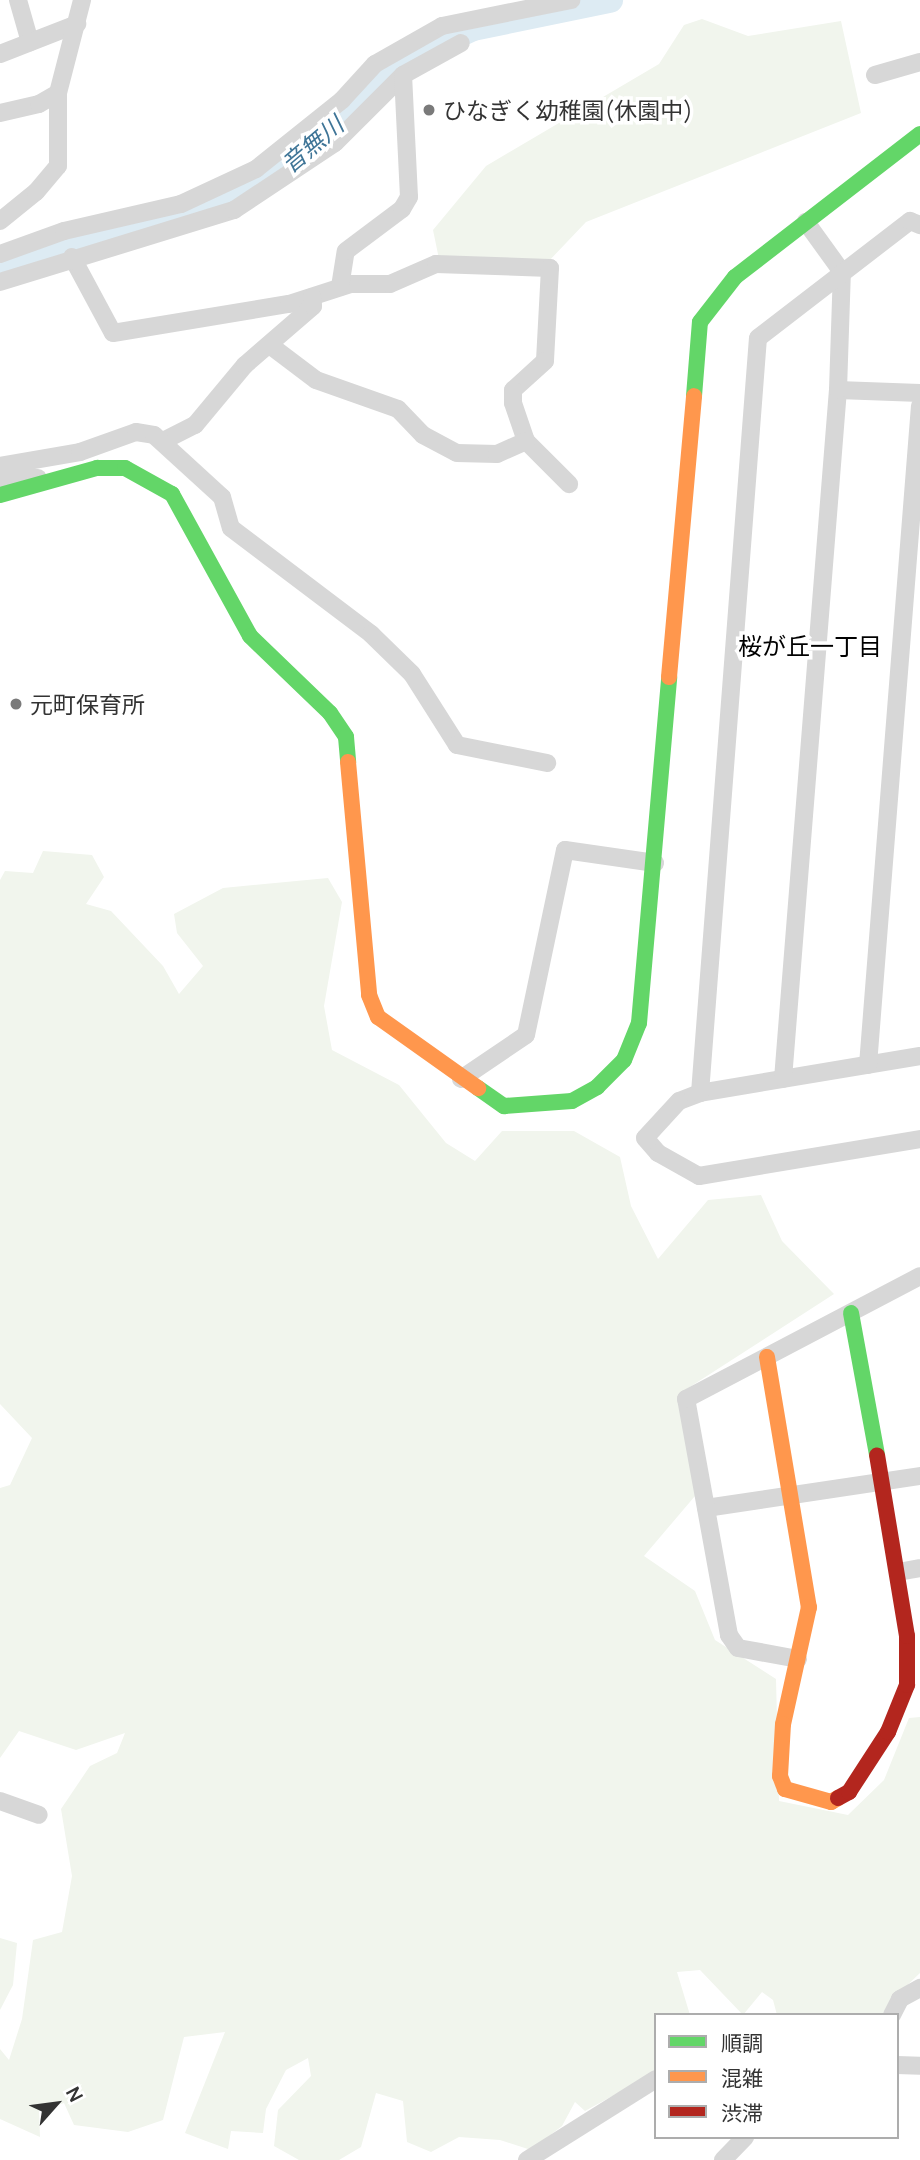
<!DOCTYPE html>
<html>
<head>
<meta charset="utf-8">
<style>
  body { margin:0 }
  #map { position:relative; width:920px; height:2160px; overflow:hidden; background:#fff; font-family:Manrope,"Noto Sans JP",sans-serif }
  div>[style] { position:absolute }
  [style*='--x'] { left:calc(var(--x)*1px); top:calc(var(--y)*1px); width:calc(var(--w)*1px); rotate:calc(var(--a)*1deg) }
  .green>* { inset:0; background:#f1f5ed }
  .river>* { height:26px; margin:-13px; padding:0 13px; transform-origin:13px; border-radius:13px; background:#ddebf3 }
  .street>* { height:18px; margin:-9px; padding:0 9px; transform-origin:9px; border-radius:9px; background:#d7d7d7 }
  .fast>* { height:16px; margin:-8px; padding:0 8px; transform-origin:8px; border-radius:8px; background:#63d668 }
  .slow>* { height:16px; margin:-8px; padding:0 8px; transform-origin:8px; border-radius:8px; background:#ff974d }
  .jam>* { height:16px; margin:-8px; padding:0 8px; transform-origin:8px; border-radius:8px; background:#b3261e }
  .dots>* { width:19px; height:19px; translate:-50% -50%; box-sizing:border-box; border:4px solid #fff; border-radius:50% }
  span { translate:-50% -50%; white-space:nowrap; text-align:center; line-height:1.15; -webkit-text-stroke:7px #fff; paint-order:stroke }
  .poi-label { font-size:23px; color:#333 }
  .left { translate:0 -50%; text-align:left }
  .water-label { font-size:24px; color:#3f7597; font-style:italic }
  .neighbourhood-label { font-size:24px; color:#000 }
  .legend { position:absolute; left:654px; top:2013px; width:245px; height:126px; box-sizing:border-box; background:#fff; border:2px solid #adadad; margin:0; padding:9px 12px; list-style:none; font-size:21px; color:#333 }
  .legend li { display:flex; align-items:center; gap:14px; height:35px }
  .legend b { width:35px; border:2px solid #adadad }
  .north { position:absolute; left:21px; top:2069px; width:70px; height:70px; -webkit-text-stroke:5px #fff; paint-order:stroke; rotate:62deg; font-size:19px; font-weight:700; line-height:28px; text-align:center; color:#333 }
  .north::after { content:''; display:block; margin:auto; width:24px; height:32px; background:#333; clip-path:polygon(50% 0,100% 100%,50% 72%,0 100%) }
</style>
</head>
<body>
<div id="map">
  <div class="green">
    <div style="clip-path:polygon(702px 19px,748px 36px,841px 21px,861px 113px,586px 222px,547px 263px,439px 259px,433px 230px,486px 166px,659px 64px,684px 25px)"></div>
    <div style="clip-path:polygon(43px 851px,92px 855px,104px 877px,86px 904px,111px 911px,163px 966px,179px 994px,203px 966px,177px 933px,174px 914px,223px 888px,328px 878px,342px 902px,324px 1006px,332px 1050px,399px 1085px,446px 1143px,475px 1161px,502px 1131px,574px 1131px,620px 1157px,631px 1206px,658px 1259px,708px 1200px,761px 1195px,782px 1241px,834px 1294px,682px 1392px,695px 1496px,644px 1556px,695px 1591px,715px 1640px,776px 1679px,779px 1801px,848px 1815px,884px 1780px,909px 1718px,920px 1717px,920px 1973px,895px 1997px,886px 2015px,777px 2015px,773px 2000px,762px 1992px,743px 2015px,700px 1970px,677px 1972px,690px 2015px,656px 2015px,656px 2072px,585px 2111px,575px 2102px,562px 2126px,531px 2150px,500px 2140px,459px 2137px,431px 2152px,407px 2142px,403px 2101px,376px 2093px,361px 2147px,339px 2160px,299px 2160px,274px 2146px,278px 2110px,311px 2076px,308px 2058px,286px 2070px,266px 2109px,263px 2133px,231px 2131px,228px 2149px,206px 2141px,185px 2133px,225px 2032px,184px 2037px,163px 2120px,128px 2132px,74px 2125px,64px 2103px,39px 2111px,40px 2137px,0 2119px,0 2049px,9px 2060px,22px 2019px,33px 1940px,62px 1932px,72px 1876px,61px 1809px,90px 1766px,117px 1753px,125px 1733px,76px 1750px,19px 1731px,0 1758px,0 1488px,10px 1485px,32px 1438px,0 1404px,0 880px,5px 871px,33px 873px)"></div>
    <div style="clip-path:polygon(0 1938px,17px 1943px,13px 1985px,0 2010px)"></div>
  </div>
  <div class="river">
    <div style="--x:0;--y:271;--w:235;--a:-17"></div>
    <div style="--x:225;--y:202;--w:60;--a:-27.8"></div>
    <div style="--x:278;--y:174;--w:72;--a:-37.7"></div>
    <div style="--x:335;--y:130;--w:54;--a:-51"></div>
    <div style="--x:369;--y:88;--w:48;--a:-37.3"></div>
    <div style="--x:407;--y:59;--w:73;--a:-25.2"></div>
    <div style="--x:473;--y:28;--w:140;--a:-11.6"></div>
  </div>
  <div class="street">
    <div style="--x:18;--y:0;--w:44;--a:74.1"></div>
    <div style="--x:0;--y:54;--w:83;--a:-21.3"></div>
    <div style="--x:875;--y:75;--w:47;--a:-16.1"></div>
    <div style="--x:0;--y:113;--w:40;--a:-13"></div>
    <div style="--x:39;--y:104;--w:22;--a:-30"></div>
    <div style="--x:58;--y:93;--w:96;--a:-75.5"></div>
    <div style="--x:0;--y:221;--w:46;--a:-38.9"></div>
    <div style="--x:36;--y:192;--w:34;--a:-50"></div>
    <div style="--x:58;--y:166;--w:73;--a:-90"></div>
    <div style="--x:0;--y:254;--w:68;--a:-19.8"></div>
    <div style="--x:64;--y:231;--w:120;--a:-13"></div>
    <div style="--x:181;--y:204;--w:83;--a:-25"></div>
    <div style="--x:256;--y:169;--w:110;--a:-38.7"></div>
    <div style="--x:342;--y:100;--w:49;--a:-47.5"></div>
    <div style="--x:375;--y:64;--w:77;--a:-29.6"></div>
    <div style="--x:442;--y:26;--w:132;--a:-11.4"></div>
    <div style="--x:72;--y:257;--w:86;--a:61.7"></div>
    <div style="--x:113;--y:333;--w:178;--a:-9.4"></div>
    <div style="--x:289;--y:304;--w:65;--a:-17.9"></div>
    <div style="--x:351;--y:284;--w:39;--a:0"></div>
    <div style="--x:390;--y:284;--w:50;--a:-23.5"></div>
    <div style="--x:436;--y:264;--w:114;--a:2"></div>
    <div style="--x:550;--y:268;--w:93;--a:93.1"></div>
    <div style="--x:545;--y:361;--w:43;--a:137.8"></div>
    <div style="--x:513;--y:390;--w:13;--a:90"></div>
    <div style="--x:513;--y:403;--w:40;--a:71.1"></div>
    <div style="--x:526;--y:441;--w:61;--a:45"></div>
    <div style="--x:0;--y:282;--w:245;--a:-17.1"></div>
    <div style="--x:234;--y:210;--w:121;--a:-33.6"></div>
    <div style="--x:335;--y:143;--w:96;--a:-45"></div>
    <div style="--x:403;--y:75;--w:66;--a:-28.9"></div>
    <div style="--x:340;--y:287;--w:36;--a:-81"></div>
    <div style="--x:346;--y:251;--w:70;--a:-36.9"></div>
    <div style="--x:402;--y:209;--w:14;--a:-60"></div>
    <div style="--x:409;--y:197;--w:122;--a:-92.8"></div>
    <div style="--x:271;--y:346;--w:56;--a:37.1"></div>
    <div style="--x:316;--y:380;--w:87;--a:19.5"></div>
    <div style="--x:398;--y:409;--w:36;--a:46"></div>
    <div style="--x:423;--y:435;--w:38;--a:28"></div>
    <div style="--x:457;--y:453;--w:40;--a:1.4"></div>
    <div style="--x:497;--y:454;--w:32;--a:-24"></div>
    <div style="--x:838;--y:390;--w:82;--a:2.1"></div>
    <div style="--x:163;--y:441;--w:36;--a:-27"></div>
    <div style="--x:195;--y:425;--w:78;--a:-50.2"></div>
    <div style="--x:245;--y:365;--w:90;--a:-40.9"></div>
    <div style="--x:313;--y:306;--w:9;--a:-96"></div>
    <div style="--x:0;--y:466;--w:81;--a:-9.9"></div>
    <div style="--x:80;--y:452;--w:59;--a:-19.7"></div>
    <div style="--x:136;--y:432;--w:18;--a:9"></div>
    <div style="--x:154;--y:435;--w:92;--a:42.4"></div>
    <div style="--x:222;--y:497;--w:32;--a:74"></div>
    <div style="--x:231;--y:528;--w:176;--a:37.1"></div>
    <div style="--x:371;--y:634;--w:57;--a:44.3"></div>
    <div style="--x:412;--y:674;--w:84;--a:57.6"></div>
    <div style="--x:457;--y:745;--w:92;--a:11.3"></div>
    <div style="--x:0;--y:478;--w:38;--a:0"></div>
    <div style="--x:920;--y:1056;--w:223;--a:170.5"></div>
    <div style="--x:700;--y:1093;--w:22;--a:159"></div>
    <div style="--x:679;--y:1101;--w:50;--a:132.6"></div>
    <div style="--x:645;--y:1138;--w:20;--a:49"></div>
    <div style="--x:658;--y:1153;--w:47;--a:29.3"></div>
    <div style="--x:699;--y:1176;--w:224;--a:-9.5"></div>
    <div style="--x:868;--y:1065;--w:661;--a:-85.49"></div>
    <div style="--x:461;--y:1079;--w:78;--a:-34.1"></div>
    <div style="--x:526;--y:1035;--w:189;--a:-78.1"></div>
    <div style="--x:565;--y:850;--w:91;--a:8.2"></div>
    <div style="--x:783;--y:1079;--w:691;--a:-85.44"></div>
    <div style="--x:838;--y:390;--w:118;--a:-88.1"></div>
    <div style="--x:842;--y:272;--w:62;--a:-125.8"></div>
    <div style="--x:700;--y:1093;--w:757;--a:-85.61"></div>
    <div style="--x:758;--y:338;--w:192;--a:-37.6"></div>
    <div style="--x:910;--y:221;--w:11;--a:22"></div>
    <div style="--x:706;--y:1508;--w:216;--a:-8.5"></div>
    <div style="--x:898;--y:1572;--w:22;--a:-10"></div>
    <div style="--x:798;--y:1659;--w:61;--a:-169.6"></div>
    <div style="--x:738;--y:1648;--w:16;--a:-125"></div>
    <div style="--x:729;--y:1635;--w:240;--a:-100.3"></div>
    <div style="--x:686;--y:1399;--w:264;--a:-27.7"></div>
    <div style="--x:0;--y:1801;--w:41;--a:19.7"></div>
    <div style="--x:892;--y:2015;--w:18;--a:-63"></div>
    <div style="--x:900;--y:1999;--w:23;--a:-29"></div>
    <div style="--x:897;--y:2065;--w:23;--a:2"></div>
    <div style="--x:527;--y:2160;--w:152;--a:-32.1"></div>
    <div style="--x:723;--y:2160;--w:32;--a:-46"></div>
  </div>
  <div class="fast">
    <div style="--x:694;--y:396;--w:74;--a:-85.4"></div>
    <div style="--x:700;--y:322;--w:57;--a:-52.1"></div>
    <div style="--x:735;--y:277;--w:234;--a:-37.7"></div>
    <div style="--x:0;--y:495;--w:101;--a:-15.6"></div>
    <div style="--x:97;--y:468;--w:28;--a:0"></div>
    <div style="--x:125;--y:468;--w:54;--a:29"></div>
    <div style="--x:172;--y:494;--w:162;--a:61.2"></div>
    <div style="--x:250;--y:636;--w:111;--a:43.9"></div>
    <div style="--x:330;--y:713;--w:29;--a:56"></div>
    <div style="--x:346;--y:737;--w:25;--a:85"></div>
    <div style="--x:478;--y:1088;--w:32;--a:35"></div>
    <div style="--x:504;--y:1106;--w:68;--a:-4.2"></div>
    <div style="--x:572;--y:1101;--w:29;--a:-29"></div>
    <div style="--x:597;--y:1087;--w:38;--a:-45"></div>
    <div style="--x:624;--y:1060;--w:40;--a:-68"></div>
    <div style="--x:639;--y:1023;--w:347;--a:-85"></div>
    <div style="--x:851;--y:1313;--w:144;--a:79.6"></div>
  </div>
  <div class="slow">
    <div style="--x:669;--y:677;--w:282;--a:-84.9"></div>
    <div style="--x:348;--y:762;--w:234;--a:84.8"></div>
    <div style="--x:369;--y:995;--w:24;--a:68"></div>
    <div style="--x:378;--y:1017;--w:123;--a:35.4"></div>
    <div style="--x:767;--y:1357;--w:254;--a:80.5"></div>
    <div style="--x:809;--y:1607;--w:120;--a:102.5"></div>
    <div style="--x:783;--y:1724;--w:52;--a:93.3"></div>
    <div style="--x:780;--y:1776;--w:14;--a:69"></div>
    <div style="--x:785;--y:1789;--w:48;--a:15.8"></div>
    <div style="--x:831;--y:1802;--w:8;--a:-30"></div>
  </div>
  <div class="jam">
    <div style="--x:838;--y:1798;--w:13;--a:-29"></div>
    <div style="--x:849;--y:1792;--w:72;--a:-57"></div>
    <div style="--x:888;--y:1732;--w:51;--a:-68"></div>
    <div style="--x:907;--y:1685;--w:49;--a:-90"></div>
    <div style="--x:907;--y:1636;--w:183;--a:-99.4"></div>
  </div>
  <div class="dots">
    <div style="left:429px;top:110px;background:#7a7a7a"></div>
    <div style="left:16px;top:704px;background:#7a7a7a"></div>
  </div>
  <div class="poi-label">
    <span class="left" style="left:443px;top:110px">ひなぎく幼稚園(休園中)</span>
    <span class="left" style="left:30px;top:704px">元町保育所</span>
  </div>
  <div class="water-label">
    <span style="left:312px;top:144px;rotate:-40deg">音無川</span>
  </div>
  <div class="neighbourhood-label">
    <span style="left:810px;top:646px">桜が丘一丁目</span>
  </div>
  <ul class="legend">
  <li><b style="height:9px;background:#63d668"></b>順調</li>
  <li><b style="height:9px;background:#ff974d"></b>混雑</li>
  <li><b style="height:9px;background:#b3261e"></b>渋滞</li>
  </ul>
  <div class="north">N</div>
</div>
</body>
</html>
